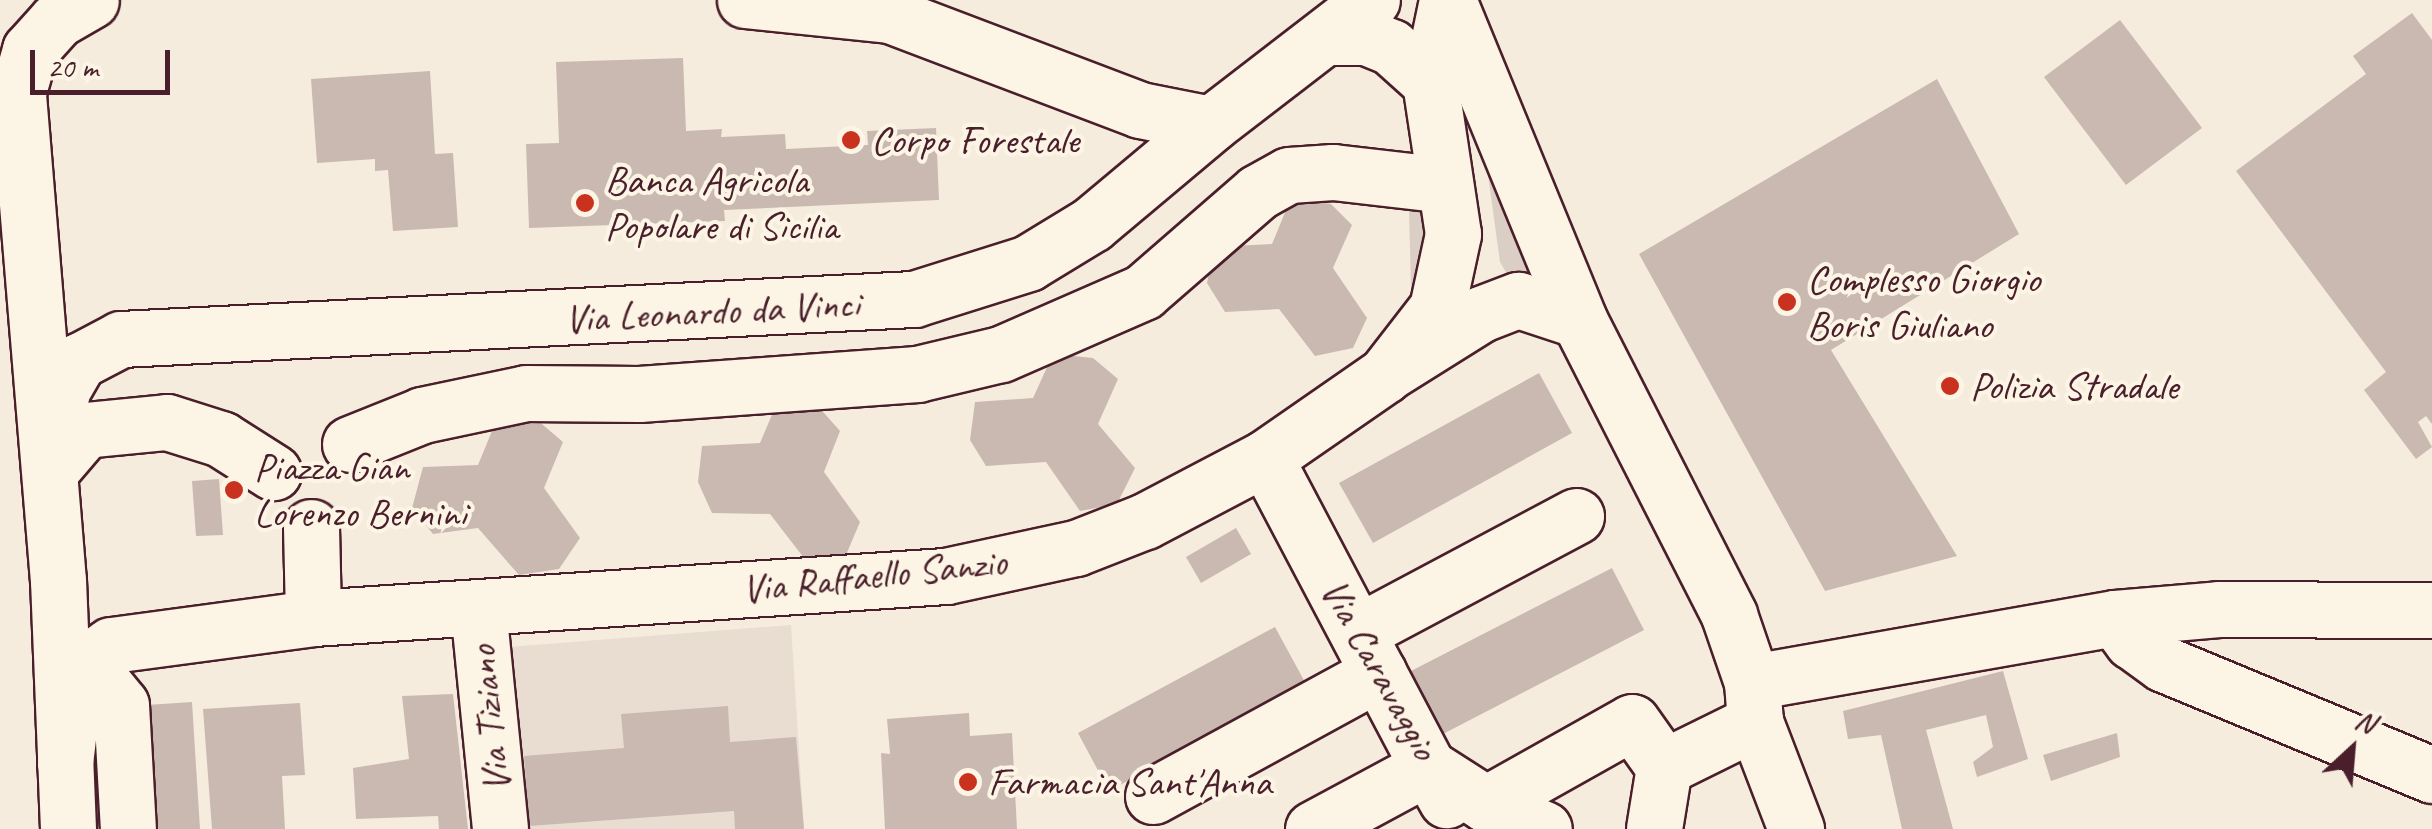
<!DOCTYPE html>
<html>
<head>
<meta charset="utf-8">
<style>
  body { margin:0 }
  #map { position:relative; width:2432px; height:829px; overflow:hidden; background:#f5ecde; font-family:Caveat,sans-serif }
  div>[style] { position:absolute }
  [style*='--x'] { left:calc(var(--x)*1px); top:calc(var(--y)*1px); width:calc(var(--w)*1px); rotate:calc(var(--a)*1deg) }
  .built>* { inset:0; background:#e8ddd0 }
  .green>* { inset:0; background:#dbcec4 }
  .building>* { inset:0; background:#cab9b1 }
  .roads { filter:drop-shadow(2px 0 #4a1f2b) drop-shadow(-2px 0 #4a1f2b) drop-shadow(0 2px #4a1f2b) drop-shadow(0 -2px #4a1f2b) }
  .minor>* { height:55px; margin:-27.5px; padding:0 27.5px; transform-origin:27.5px; border-radius:27.5px; background:#fcf5e5 }
  .major>* { height:55px; margin:-27.5px; padding:0 27.5px; transform-origin:27.5px; border-radius:27.5px; background:#fcf5e5 }
  .dots>* { width:28px; height:28px; translate:-50% -50%; box-sizing:border-box; border:5px solid #fcf5e5; border-radius:50% }
  span { translate:-50% -50%; white-space:nowrap; text-align:center; line-height:1.15; -webkit-text-stroke:8px #fcf5e5; paint-order:stroke }
  .poi-label { font-size:40px; color:#4a1f2b }
  .left { translate:0 -50%; text-align:left }
  .street-label { font-size:40px; color:#4a1f2b }
  .north { position:absolute; left:2302px; top:699px; width:100px; height:100px; -webkit-text-stroke:8px #fcf5e5; paint-order:stroke; rotate:26deg; font-size:28px; font-weight:700; line-height:40px; text-align:center; color:#4a1f2b }
  .north::after { content:''; display:block; margin:auto; width:35px; height:45px; background:#4a1f2b; clip-path:polygon(50% 0,100% 100%,50% 72%,0 100%) }
  .scale { position:absolute; left:30px; top:50px; width:140px; height:45px; box-sizing:border-box; border:5px solid #4a1f2b; border-top:0; padding-left:12px; font-size:30px; line-height:35px; white-space:nowrap; color:#4a1f2b; -webkit-text-stroke:8px #fcf5e5; paint-order:stroke }
</style>
</head>
<body>
<div id="map">
  <div class="built">
    <div style="clip-path:polygon(791px 625px,804px 829px,524px 829px,508px 647px)"></div>
  </div>
  <div class="green">
    <div style="clip-path:polygon(1496px 157px,1541px 280px,1507px 274px,1500px 262px,1488px 175px)"></div>
    <div style="clip-path:polygon(1426px 209px,1432px 286px,1411px 289px,1409px 210px)"></div>
  </div>
  <div class="building">
    <div style="clip-path:polygon(2412px 13px,2432px 40px,2432px 424px,2426px 416px,2418px 422px,2432px 447px,2416px 459px,2364px 390px,2386px 372px,2236px 171px,2366px 74px,2353px 56px)"></div>
    <div style="clip-path:polygon(2120px 20px,2202px 128px,2126px 185px,2044px 77px)"></div>
    <div style="clip-path:polygon(683px 58px,686px 131px,722px 129px,721px 137px,785px 134px,786px 149px,868px 145px,867px 131px,936px 128px,939px 200px,724px 210px,725px 221px,529px 228px,526px 144px,559px 143px,556px 62px)"></div>
    <div style="clip-path:polygon(430px 71px,435px 154px,453px 153px,458px 227px,393px 231px,388px 170px,375px 171px,375px 159px,317px 163px,311px 79px)"></div>
    <div style="clip-path:polygon(1937px 79px,2019px 234px,1831px 350px,1957px 556px,1825px 591px,1639px 254px)"></div>
    <div style="clip-path:polygon(1291px 198px,1331px 204px,1352px 225px,1333px 268px,1367px 318px,1353px 348px,1315px 356px,1279px 309px,1225px 312px,1207px 283px,1214px 247px,1272px 244px)"></div>
    <div style="clip-path:polygon(1053px 354px,1093px 358px,1118px 379px,1098px 424px,1135px 468px,1117px 504px,1080px 511px,1046px 462px,986px 466px,970px 440px,975px 402px,1033px 398px)"></div>
    <div style="clip-path:polygon(1539px 373px,1572px 433px,1373px 543px,1339px 483px)"></div>
    <div style="clip-path:polygon(777px 403px,817px 405px,840px 431px,824px 472px,860px 522px,843px 562px,804px 558px,770px 514px,712px 513px,698px 482px,702px 446px,760px 443px)"></div>
    <div style="clip-path:polygon(499px 414px,536px 419px,563px 442px,544px 488px,580px 538px,559px 569px,519px 575px,478px 528px,433px 534px,412px 508px,423px 467px,478px 465px)"></div>
    <div style="clip-path:polygon(219px 479px,223px 535px,196px 536px,192px 481px)"></div>
    <div style="clip-path:polygon(1236px 528px,1251px 554px,1201px 583px,1186px 557px)"></div>
    <div style="clip-path:polygon(1612px 568px,1644px 630px,1441px 735px,1409px 672px)"></div>
    <div style="clip-path:polygon(1275px 627px,1306px 684px,1109px 791px,1078px 733px)"></div>
    <div style="clip-path:polygon(2003px 671px,2028px 759px,1977px 777px,1973px 762px,1993px 747px,1986px 715px,1926px 730px,1953px 829px,1902px 829px,1881px 735px,1848px 739px,1843px 711px)"></div>
    <div style="clip-path:polygon(453px 694px,468px 829px,439px 829px,438px 816px,356px 819px,353px 768px,409px 759px,402px 696px)"></div>
    <div style="clip-path:polygon(192px 702px,200px 829px,140px 829px,132px 706px)"></div>
    <div style="clip-path:polygon(300px 703px,305px 775px,282px 776px,285px 829px,212px 829px,203px 709px)"></div>
    <div style="clip-path:polygon(728px 706px,730px 742px,796px 737px,804px 829px,735px 829px,734px 811px,529px 826px,524px 756px,624px 748px,621px 714px)"></div>
    <div style="clip-path:polygon(969px 713px,970px 736px,1012px 733px,1017px 829px,885px 829px,881px 753px,890px 754px,887px 719px)"></div>
    <div style="clip-path:polygon(2117px 733px,2120px 757px,2051px 781px,2043px 755px)"></div>
  </div>
  <div class="roads">
    <div class="minor">
      <div style="--x:1448;--y:0;--w:346;--a:67.7"></div>
      <div style="--x:1579;--y:320;--w:331;--a:63"></div>
      <div style="--x:1729;--y:615;--w:71;--a:71.1"></div>
      <div style="--x:1752;--y:682;--w:40;--a:85.7"></div>
      <div style="--x:1755;--y:722;--w:115;--a:69"></div>
      <div style="--x:1390;--y:371;--w:107;--a:-32.1"></div>
      <div style="--x:1481;--y:314;--w:40;--a:-21"></div>
      <div style="--x:1518;--y:300;--w:64;--a:18.2"></div>
      <div style="--x:350;--y:444;--w:78;--a:-21.9"></div>
      <div style="--x:422;--y:415;--w:106;--a:-11.9"></div>
      <div style="--x:526;--y:393;--w:113;--a:0.5"></div>
      <div style="--x:639;--y:394;--w:279;--a:-4.1"></div>
      <div style="--x:917;--y:374;--w:86;--a:-13.4"></div>
      <div style="--x:1001;--y:354;--w:155;--a:-23.6"></div>
      <div style="--x:1143;--y:292;--w:152;--a:-41"></div>
      <div style="--x:1258;--y:192;--w:35;--a:-29"></div>
      <div style="--x:1289;--y:175;--w:44;--a:-3.9"></div>
      <div style="--x:1333;--y:172;--w:113;--a:6.6"></div>
      <div style="--x:52;--y:451;--w:62;--a:-80.7"></div>
      <div style="--x:62;--y:390;--w:34;--a:-60"></div>
      <div style="--x:79;--y:361;--w:47;--a:-27.6"></div>
      <div style="--x:121;--y:339;--w:794;--a:-2.89"></div>
      <div style="--x:914;--y:299;--w:120;--a:-17.5"></div>
      <div style="--x:1028;--y:263;--w:75;--a:-31.4"></div>
      <div style="--x:1092;--y:224;--w:155;--a:-40"></div>
      <div style="--x:1265;--y:458;--w:349;--a:62.2"></div>
      <div style="--x:1428;--y:767;--w:69;--a:32.5"></div>
      <div style="--x:1486;--y:804;--w:63;--a:23.3"></div>
      <div style="--x:50;--y:471;--w:54;--a:-49.5"></div>
      <div style="--x:85;--y:430;--w:82;--a:-5.6"></div>
      <div style="--x:167;--y:422;--w:57;--a:17.5"></div>
      <div style="--x:221;--y:439;--w:62;--a:32.4"></div>
      <div style="--x:311;--y:527;--w:91;--a:88.7"></div>
      <div style="--x:478;--y:608;--w:222;--a:84.3"></div>
      <div style="--x:2115;--y:618;--w:29;--a:54"></div>
      <div style="--x:2132;--y:641;--w:39;--a:36"></div>
      <div style="--x:2164;--y:664;--w:290;--a:22.5"></div>
      <div style="--x:1358;--y:632;--w:247;--a:-28"></div>
      <div style="--x:86;--y:662;--w:55;--a:50.9"></div>
      <div style="--x:121;--y:705;--w:124;--a:86.8"></div>
      <div style="--x:1752;--y:682;--w:369;--a:-10"></div>
      <div style="--x:2115;--y:618;--w:104;--a:-4.9"></div>
      <div style="--x:2219;--y:609;--w:213;--a:0.3"></div>
      <div style="--x:1664;--y:767;--w:102;--a:-26.3"></div>
      <div style="--x:1153;--y:796;--w:257;--a:-28.6"></div>
      <div style="--x:1486;--y:804;--w:167;--a:-29.3"></div>
      <div style="--x:1632;--y:722;--w:55;--a:54.6"></div>
      <div style="--x:1664;--y:767;--w:63;--a:99.2"></div>
      <div style="--x:1313;--y:829;--w:131;--a:-28.3"></div>
      <div style="--x:1428;--y:767;--w:38;--a:61"></div>
    </div>
    <div class="major">
      <div style="--x:745;--y:0;--w:146;--a:5.9"></div>
      <div style="--x:890;--y:15;--w:267;--a:20.8"></div>
      <div style="--x:1140;--y:110;--w:72;--a:11.2"></div>
      <div style="--x:1211;--y:124;--w:203;--a:-37.6"></div>
      <div style="--x:1327;--y:37;--w:39;--a:0"></div>
      <div style="--x:1366;--y:37;--w:27;--a:22"></div>
      <div style="--x:1391;--y:47;--w:52;--a:41.9"></div>
      <div style="--x:65;--y:763;--w:76;--a:-83.2"></div>
      <div style="--x:74;--y:688;--w:29;--a:-65"></div>
      <div style="--x:86;--y:662;--w:30;--a:-34"></div>
      <div style="--x:111;--y:645;--w:204;--a:-7.6"></div>
      <div style="--x:313;--y:618;--w:634;--a:-3.8"></div>
      <div style="--x:946;--y:576;--w:133;--a:-12.2"></div>
      <div style="--x:1076;--y:548;--w:74;--a:-21.4"></div>
      <div style="--x:1145;--y:521;--w:136;--a:-27.7"></div>
      <div style="--x:1265;--y:458;--w:146;--a:-34.7"></div>
      <div style="--x:1385;--y:375;--w:85;--a:-52.2"></div>
      <div style="--x:1437;--y:308;--w:76;--a:-77.8"></div>
      <div style="--x:1453;--y:234;--w:154;--a:-98.6"></div>
      <div style="--x:1430;--y:82;--w:84;--a:-78.3"></div>
      <div style="--x:68;--y:829;--w:248;--a:-92.3"></div>
      <div style="--x:58;--y:581;--w:491;--a:-94.7"></div>
      <div style="--x:18;--y:92;--w:44;--a:-74.1"></div>
      <div style="--x:30;--y:50;--w:40;--a:-48"></div>
      <div style="--x:57;--y:20;--w:39;--a:-30"></div>
    </div>
  </div>
  <div class="dots">
    <div style="left:851px;top:140px;background:#c8321e"></div>
    <div style="left:585px;top:203px;background:#c8321e"></div>
    <div style="left:1787px;top:302px;background:#c8321e"></div>
    <div style="left:1950px;top:386px;background:#c8321e"></div>
    <div style="left:234px;top:490px;background:#c8321e"></div>
    <div style="left:968px;top:782px;background:#c8321e"></div>
  </div>
  <div class="poi-label">
    <span class="left" style="left:871px;top:140px">Corpo Forestale</span>
    <span class="left" style="left:605px;top:203px">Banca Agricola<br>Popolare di Sicilia</span>
    <span class="left" style="left:1807px;top:302px">Complesso Giorgio<br>Boris Giuliano</span>
    <span class="left" style="left:1970px;top:386px">Polizia Stradale</span>
    <span class="left" style="left:254px;top:490px">Piazza Gian<br>Lorenzo Bernini</span>
    <span class="left" style="left:988px;top:782px">Farmacia Sant'Anna</span>
  </div>
  <div class="street-label">
    <span style="left:712px;top:311px;rotate:-3deg">Via Leonardo da Vinci</span>
    <span style="left:874px;top:575px;rotate:-6deg">Via Raffaello Sanzio</span>
    <span style="left:1380px;top:669px;rotate:61deg">Via Caravaggio</span>
    <span style="left:489px;top:719px;rotate:-96deg">Via Tiziano</span>
  </div>
  <div class="north">N</div>
  <div class="scale">20 m</div>
</div>
</body>
</html>
